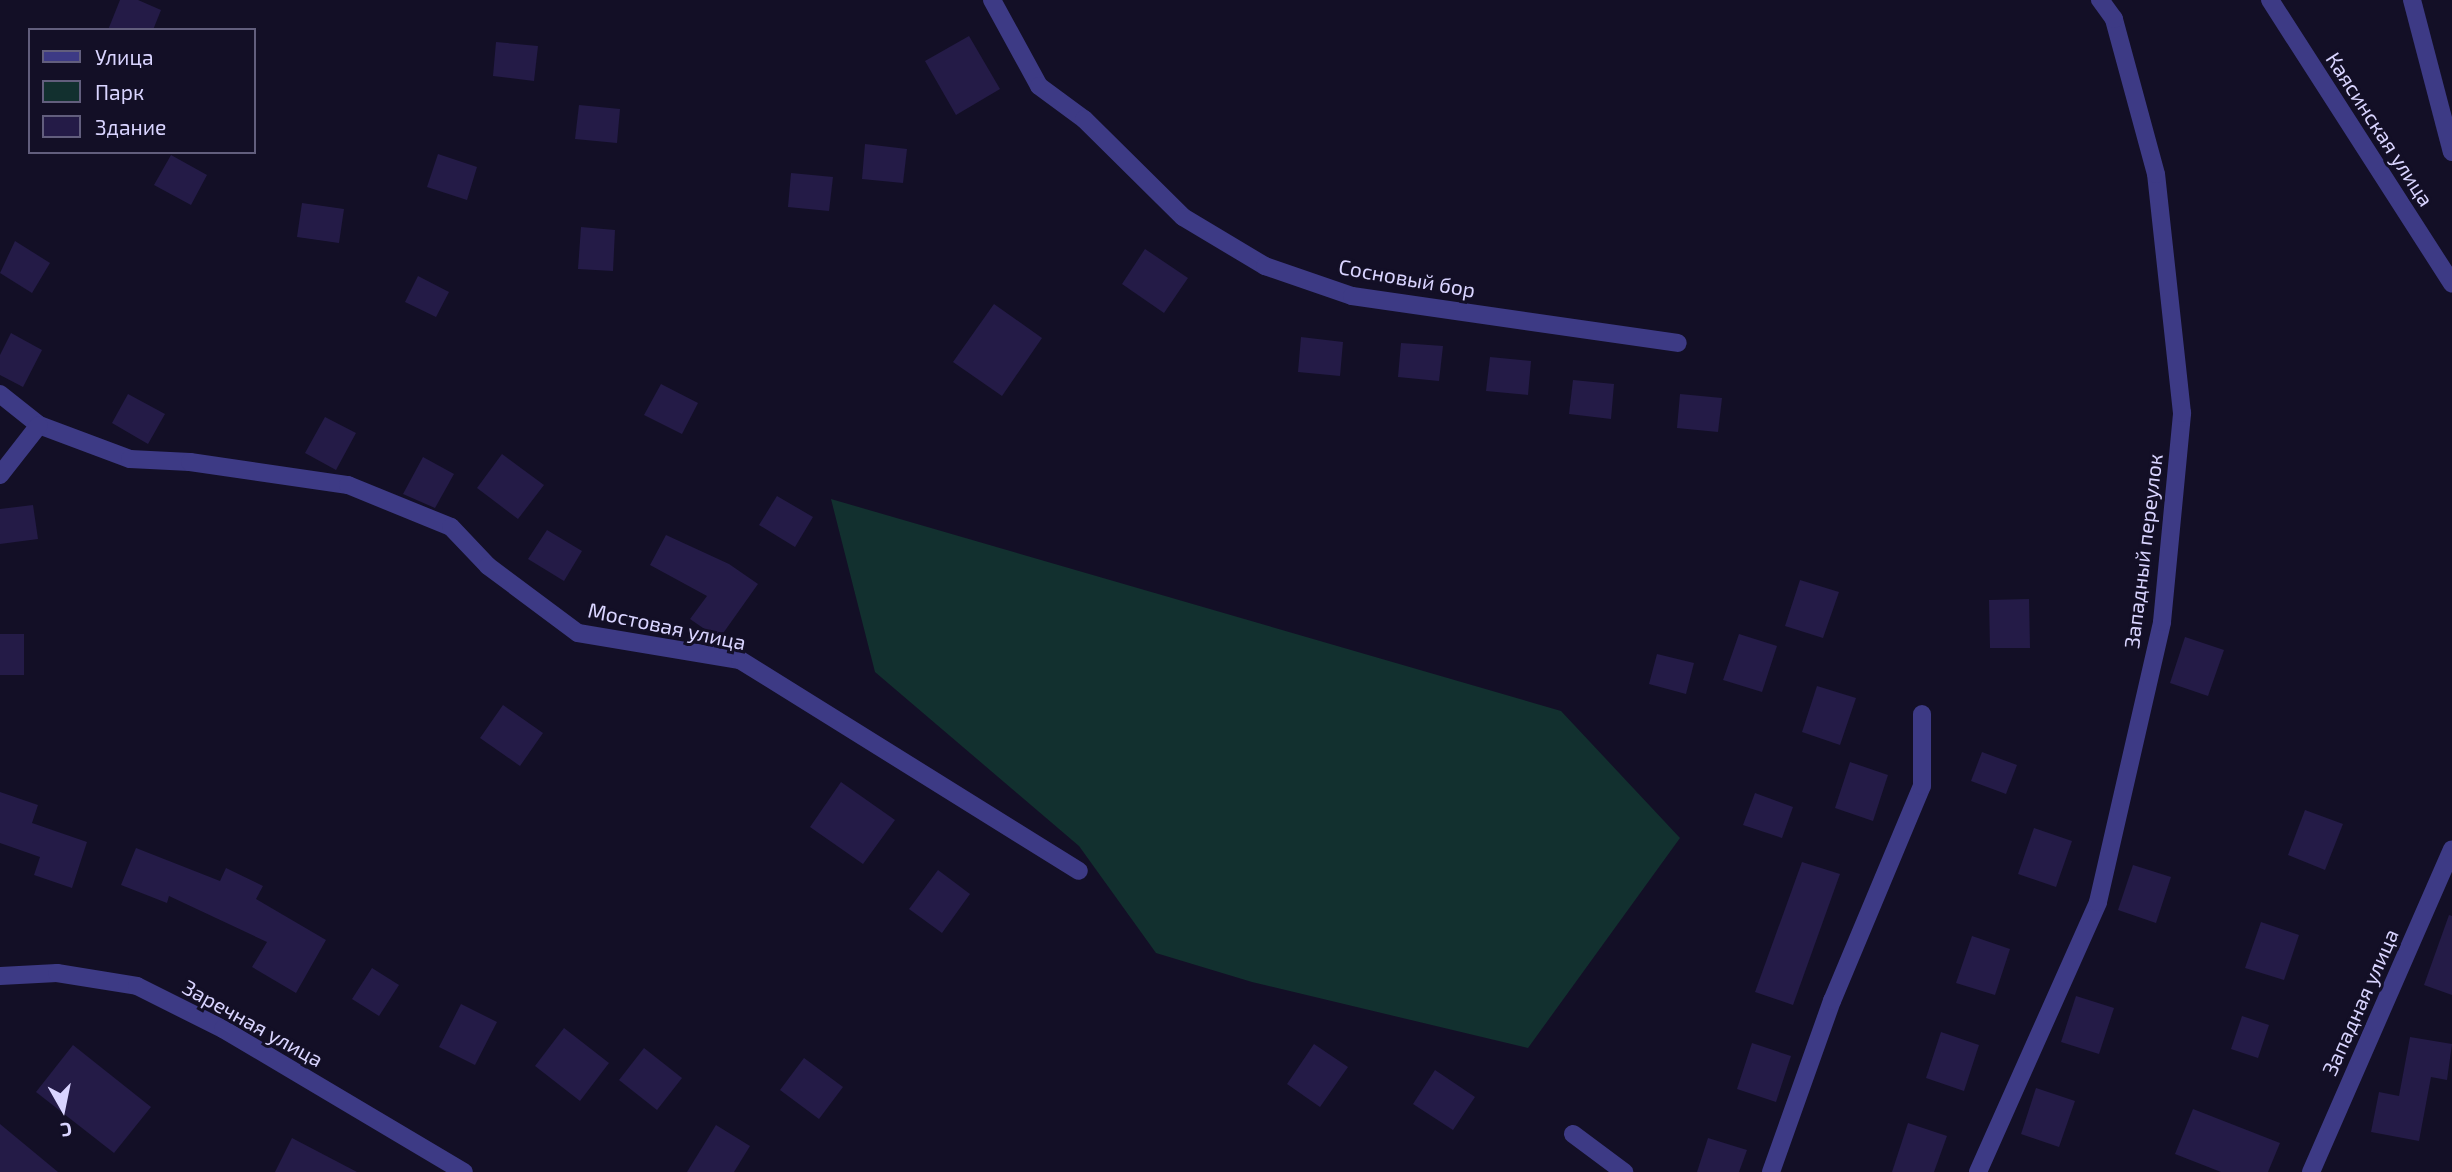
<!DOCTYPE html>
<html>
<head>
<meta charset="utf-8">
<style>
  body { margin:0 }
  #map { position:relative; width:2452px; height:1172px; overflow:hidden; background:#130f26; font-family:"Exo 2",sans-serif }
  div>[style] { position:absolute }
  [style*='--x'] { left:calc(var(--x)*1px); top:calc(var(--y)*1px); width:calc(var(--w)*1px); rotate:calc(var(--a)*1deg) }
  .green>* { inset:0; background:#12302f }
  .building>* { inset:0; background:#241b47 }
  .minor>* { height:18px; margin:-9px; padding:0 9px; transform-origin:9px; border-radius:9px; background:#3d3a85 }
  span { translate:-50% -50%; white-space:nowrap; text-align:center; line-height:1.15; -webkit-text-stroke:6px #130f26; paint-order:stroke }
  .street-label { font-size:21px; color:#d9d4ff }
  .legend { position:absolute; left:28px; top:28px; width:228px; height:126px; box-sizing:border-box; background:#130f26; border:2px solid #625e7d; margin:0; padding:9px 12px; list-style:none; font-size:21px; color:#d9d4ff }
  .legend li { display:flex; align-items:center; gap:14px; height:35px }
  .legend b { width:35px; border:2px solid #625e7d }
  .north { position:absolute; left:28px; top:1074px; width:70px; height:70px; -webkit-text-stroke:5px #130f26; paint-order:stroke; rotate:171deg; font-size:19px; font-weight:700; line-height:28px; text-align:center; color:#d9d4ff }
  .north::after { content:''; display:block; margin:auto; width:24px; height:32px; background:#d9d4ff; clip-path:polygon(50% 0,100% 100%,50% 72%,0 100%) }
</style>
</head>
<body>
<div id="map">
  <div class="green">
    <div style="clip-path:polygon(831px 499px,1561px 711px,1680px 838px,1528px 1048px,1252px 982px,1156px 953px,1079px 846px,875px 672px)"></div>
  </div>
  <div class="building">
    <div style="clip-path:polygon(120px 0,138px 0,161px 10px,153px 30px,108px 30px)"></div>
    <div style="clip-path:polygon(969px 36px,1000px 89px,956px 115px,925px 61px)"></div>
    <div style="clip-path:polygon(496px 42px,538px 46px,534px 81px,493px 76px)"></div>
    <div style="clip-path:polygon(579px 105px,620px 109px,617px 143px,575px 139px)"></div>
    <div style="clip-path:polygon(865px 144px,907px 149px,903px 183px,862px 179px)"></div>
    <div style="clip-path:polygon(438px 154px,477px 167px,467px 200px,427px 187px)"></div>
    <div style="clip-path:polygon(171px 155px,207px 175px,191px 205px,154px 185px)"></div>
    <div style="clip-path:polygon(791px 173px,833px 177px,829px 211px,788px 207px)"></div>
    <div style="clip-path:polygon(302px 203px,344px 209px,339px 243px,297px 237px)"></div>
    <div style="clip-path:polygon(581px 227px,615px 230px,613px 271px,578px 269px)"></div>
    <div style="clip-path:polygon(15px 241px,50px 263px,32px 293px,0 273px)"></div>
    <div style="clip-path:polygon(1145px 249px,1188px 278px,1164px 313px,1122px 284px)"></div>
    <div style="clip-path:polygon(418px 276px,449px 292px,436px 317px,405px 302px)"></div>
    <div style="clip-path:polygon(994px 304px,1042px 338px,1002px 396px,953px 362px)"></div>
    <div style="clip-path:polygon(11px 333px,42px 350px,23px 387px,0 375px,0 355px)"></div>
    <div style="clip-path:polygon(1301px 337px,1343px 342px,1340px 376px,1298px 372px)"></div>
    <div style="clip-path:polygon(1401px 343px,1443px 346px,1439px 381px,1398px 377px)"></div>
    <div style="clip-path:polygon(1490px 357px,1531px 361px,1528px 395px,1486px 391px)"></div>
    <div style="clip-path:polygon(1573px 380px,1614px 384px,1611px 419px,1569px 414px)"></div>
    <div style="clip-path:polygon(661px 384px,698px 403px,682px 434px,644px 415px)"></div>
    <div style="clip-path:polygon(128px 394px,165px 414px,148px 444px,112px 423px)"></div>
    <div style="clip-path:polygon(1680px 394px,1722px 398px,1718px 432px,1677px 428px)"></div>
    <div style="clip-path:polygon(325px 417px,356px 433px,336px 470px,305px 453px)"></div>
    <div style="clip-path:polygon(502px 454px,544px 485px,518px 519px,477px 488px)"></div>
    <div style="clip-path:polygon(423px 457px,454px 474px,435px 508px,403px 494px)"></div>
    <div style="clip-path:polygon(777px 496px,813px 517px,795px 547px,759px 525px)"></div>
    <div style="clip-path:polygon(33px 505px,38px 539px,0 544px,0 509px)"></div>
    <div style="clip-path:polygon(547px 530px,582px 551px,564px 581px,528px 559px)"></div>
    <div style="clip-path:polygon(666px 535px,729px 564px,758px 584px,719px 639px,690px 619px,707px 596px,650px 565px)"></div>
    <div style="clip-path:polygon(1800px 580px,1839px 592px,1823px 638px,1785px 626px)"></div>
    <div style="clip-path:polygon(2029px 599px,2030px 648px,1990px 648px,1989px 600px)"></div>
    <div style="clip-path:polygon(0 634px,24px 634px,24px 675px,0 675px)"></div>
    <div style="clip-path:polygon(1739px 634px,1777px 646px,1762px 692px,1723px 680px)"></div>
    <div style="clip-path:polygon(2185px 637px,2224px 650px,2208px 696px,2170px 683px)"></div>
    <div style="clip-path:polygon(1657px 654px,1694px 663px,1686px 694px,1649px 684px)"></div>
    <div style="clip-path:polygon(1817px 686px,1856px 698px,1840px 745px,1802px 732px)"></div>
    <div style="clip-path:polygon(503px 705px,543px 733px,520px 766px,480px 738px)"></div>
    <div style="clip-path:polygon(1982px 752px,2017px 765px,2006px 794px,1971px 781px)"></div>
    <div style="clip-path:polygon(1850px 762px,1888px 775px,1873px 821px,1835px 808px)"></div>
    <div style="clip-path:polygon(841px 782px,895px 820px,863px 864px,810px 827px)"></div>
    <div style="clip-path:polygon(0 792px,38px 805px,32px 823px,87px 842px,72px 888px,34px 875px,40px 857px,0 843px)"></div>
    <div style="clip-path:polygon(1755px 793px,1793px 807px,1782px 838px,1743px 825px)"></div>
    <div style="clip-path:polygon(2305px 810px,2343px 824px,2325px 870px,2288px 855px)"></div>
    <div style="clip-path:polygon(2034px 828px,2072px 841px,2056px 887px,2018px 874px)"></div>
    <div style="clip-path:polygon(136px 848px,220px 881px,226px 868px,263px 886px,256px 899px,326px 940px,296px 993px,252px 967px,267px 942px,169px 896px,167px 903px,121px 885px)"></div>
    <div style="clip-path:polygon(1802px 862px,1840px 874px,1793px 1005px,1755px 992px)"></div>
    <div style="clip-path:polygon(2133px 865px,2171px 877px,2156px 923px,2118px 910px)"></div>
    <div style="clip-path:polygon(938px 870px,970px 894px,942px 933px,909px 909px)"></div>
    <div style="clip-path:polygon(2449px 915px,2452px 916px,2452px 995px,2424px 985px)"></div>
    <div style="clip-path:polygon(2261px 922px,2299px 935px,2284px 980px,2245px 968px)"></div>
    <div style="clip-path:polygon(1972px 936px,2010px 949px,1995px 995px,1956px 983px)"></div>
    <div style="clip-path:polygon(372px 968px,399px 985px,379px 1016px,352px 999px)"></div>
    <div style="clip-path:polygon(2076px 996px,2114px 1008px,2099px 1054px,2061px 1042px)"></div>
    <div style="clip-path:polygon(461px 1004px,497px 1022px,475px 1065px,439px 1047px)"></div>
    <div style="clip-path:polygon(2242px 1016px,2269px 1025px,2258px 1058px,2231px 1049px)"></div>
    <div style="clip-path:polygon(564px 1028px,609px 1063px,580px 1101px,535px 1066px)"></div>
    <div style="clip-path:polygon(1941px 1032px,1979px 1045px,1964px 1091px,1926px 1078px)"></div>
    <div style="clip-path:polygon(2410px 1037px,2452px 1044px,2447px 1080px,2431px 1077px,2419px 1141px,2371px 1132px,2379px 1092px,2399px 1096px)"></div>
    <div style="clip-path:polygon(1752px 1043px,1791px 1056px,1776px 1102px,1737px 1089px)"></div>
    <div style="clip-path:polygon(1314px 1044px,1348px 1067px,1320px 1107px,1287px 1084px)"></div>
    <div style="clip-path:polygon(73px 1045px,151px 1107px,114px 1153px,36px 1092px)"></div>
    <div style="clip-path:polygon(644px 1048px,682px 1078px,657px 1110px,619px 1080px)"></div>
    <div style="clip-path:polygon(804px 1058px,843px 1087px,819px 1119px,780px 1090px)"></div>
    <div style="clip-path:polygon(1435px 1070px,1475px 1097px,1453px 1130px,1413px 1104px)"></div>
    <div style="clip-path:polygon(2036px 1088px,2075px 1101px,2059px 1147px,2021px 1134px)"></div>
    <div style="clip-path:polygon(2193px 1109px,2280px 1143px,2268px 1172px,2221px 1172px,2175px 1154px)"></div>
    <div style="clip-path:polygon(1908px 1123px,1947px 1136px,1934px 1172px,1892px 1172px)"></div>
    <div style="clip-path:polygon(0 1124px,58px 1172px,0 1172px)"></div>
    <div style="clip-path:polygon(716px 1125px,750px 1146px,734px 1172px,687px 1172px)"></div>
    <div style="clip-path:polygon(292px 1138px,357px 1172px,275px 1172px)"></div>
    <div style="clip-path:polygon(1708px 1138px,1747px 1150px,1739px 1172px,1697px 1172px)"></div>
  </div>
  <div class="minor">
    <div style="--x:992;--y:0;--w:98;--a:61.3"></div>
    <div style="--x:1039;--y:86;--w:56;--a:36.3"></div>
    <div style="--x:1084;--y:119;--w:139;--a:44.7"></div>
    <div style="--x:1183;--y:217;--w:96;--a:30.9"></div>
    <div style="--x:1265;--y:266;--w:92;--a:19"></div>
    <div style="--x:1352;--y:296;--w:329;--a:8.2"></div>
    <div style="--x:2270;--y:0;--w:337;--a:57.3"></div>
    <div style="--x:2412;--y:0;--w:157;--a:75.3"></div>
    <div style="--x:0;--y:394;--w:50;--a:38.5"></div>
    <div style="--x:39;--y:425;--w:97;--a:20.5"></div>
    <div style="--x:130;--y:459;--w:60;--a:2.9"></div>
    <div style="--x:190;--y:462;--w:160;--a:8.3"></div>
    <div style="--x:348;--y:485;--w:111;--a:22.2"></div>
    <div style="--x:451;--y:527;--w:54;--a:46.5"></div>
    <div style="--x:488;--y:566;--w:112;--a:36.7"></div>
    <div style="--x:578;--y:633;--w:164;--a:9.5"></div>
    <div style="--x:740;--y:660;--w:399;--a:31.9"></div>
    <div style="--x:0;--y:475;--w:63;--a:-52"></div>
    <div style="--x:0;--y:976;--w:57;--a:-3"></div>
    <div style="--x:57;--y:973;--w:81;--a:9.2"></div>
    <div style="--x:137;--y:986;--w:96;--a:26.6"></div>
    <div style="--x:223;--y:1029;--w:280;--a:30.7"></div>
    <div style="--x:1573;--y:1134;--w:64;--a:36.7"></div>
    <div style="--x:1771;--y:1172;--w:182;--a:-70.4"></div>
    <div style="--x:1832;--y:1001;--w:233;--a:-67.3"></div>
    <div style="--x:1922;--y:786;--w:72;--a:-90"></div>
    <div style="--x:1978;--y:1172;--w:295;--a:-66"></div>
    <div style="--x:2098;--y:902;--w:287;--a:-77.1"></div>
    <div style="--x:2162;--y:622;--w:210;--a:-84.5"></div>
    <div style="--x:2182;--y:413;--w:240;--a:-96.2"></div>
    <div style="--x:2156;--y:174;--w:161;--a:-105.2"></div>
    <div style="--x:2114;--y:19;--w:24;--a:-126"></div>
    <div style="--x:2311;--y:1172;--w:352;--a:-66.4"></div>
  </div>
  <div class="street-label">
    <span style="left:2380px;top:129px;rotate:57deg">Каясинская улица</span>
    <span style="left:1407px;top:278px;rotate:10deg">Сосновый бор</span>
    <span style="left:2143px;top:551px;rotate:-83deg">Западный переулок</span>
    <span style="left:667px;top:626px;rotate:12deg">Мостовая улица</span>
    <span style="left:2360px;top:1002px;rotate:-66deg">Западная улица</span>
    <span style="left:253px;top:1023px;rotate:29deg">Заречная улица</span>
  </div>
  <ul class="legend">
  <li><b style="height:9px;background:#3d3a85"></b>Улица</li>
  <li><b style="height:19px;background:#12302f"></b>Парк</li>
  <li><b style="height:19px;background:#241b47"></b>Здание</li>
  </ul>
  <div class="north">С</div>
</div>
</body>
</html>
